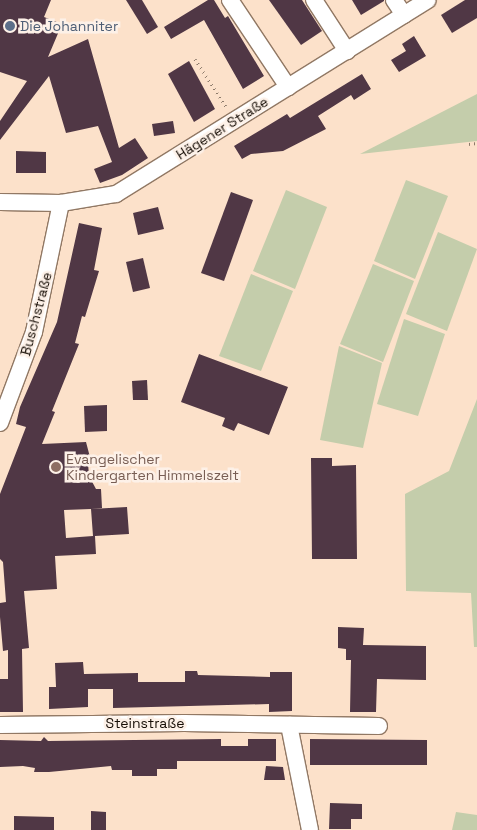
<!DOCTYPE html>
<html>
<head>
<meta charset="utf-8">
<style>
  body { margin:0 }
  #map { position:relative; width:477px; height:830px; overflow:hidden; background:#fce1ca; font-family:"Space Grotesk",sans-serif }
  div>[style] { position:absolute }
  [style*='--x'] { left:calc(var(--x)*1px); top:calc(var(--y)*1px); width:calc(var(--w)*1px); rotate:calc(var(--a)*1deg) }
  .green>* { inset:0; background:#c4cdab }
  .building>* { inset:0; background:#503745 }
  .path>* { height:3px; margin-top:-1.5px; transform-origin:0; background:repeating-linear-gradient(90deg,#8c7a6a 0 1px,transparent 0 5px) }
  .roads { filter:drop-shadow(1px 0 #917864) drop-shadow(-1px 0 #917864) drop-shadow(0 1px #917864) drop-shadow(0 -1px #917864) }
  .minor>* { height:16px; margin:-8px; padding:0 8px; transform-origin:8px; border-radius:8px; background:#fff }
  .dots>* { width:14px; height:14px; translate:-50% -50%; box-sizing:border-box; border:2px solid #fdf1e8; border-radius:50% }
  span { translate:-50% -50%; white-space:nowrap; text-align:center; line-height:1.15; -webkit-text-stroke:5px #fdf1e8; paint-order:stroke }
  .service-label { font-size:14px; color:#4e5e75 }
  .left { translate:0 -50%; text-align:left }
  .street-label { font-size:14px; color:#170e06 }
  .education-label { font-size:14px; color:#785e54 }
</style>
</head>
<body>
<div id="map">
  <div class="green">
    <div style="clip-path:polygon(477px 94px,477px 141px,360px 154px)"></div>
    <div style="clip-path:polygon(406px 180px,448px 196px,415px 279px,374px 261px)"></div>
    <div style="clip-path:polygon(286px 190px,327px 207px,295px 289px,253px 271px)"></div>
    <div style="clip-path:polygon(438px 232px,477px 249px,447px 331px,406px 314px)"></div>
    <div style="clip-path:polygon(373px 264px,414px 281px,383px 362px,340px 344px)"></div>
    <div style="clip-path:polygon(251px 274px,293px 291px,261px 371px,219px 356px)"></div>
    <div style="clip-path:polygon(404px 319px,445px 334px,418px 416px,377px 404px)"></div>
    <div style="clip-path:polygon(339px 346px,382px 363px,363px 448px,320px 440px)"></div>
    <div style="clip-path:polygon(477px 399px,477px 647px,474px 647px,471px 593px,406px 591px,405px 494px,449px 471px)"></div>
    <div style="clip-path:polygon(456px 812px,477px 815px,477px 830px,452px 830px)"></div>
  </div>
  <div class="building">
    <div style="clip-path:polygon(0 0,51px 0,44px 17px,62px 24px,48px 57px,88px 39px,119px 148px,135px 138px,148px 158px,122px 175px,100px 183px,94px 169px,112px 162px,98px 126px,66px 133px,49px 76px,0 140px,0 121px,27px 81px,0 72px)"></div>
    <div style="clip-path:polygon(126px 0,142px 0,158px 27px,147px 34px)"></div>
    <div style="clip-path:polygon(208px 0,214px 0,225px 18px,228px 16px,264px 76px,243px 89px,204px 20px,171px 39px,164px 27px)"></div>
    <div style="clip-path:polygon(269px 0,302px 0,322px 31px,301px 45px)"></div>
    <div style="clip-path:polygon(352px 0,384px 0,384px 1px,361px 15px)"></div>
    <div style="clip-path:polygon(465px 0,477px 0,477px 18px,452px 33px,441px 15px)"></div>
    <div style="clip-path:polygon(414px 36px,426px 56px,399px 72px,391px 60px,406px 51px,402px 44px)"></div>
    <div style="clip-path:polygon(189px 61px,215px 109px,194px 122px,168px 74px)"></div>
    <div style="clip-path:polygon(362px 74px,371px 89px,354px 100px,351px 95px,318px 116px,326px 129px,283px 151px,251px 154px,242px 159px,234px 146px,287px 114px,290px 118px)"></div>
    <div style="clip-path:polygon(173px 121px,175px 133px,154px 136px,152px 124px)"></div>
    <div style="clip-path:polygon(16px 151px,46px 152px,46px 173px,16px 173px)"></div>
    <div style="clip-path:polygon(231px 192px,253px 200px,224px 281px,201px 273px)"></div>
    <div style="clip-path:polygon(158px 207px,164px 229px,138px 235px,133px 213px)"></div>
    <div style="clip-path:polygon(evenodd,79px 223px,102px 228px,94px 270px,99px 271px,85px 317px,82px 316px,75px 343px,79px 344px,52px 411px,55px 412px,42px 444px,86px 442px,91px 461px,88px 463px,89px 476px,96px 489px,101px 489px,102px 508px,91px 509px,127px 507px,129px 534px,95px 536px,96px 554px,55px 556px,57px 589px,24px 591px,29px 648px,22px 649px,23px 712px,0 712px,0 679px,8px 679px,8px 650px,3px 651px,0 617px,0 603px,6px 602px,3px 562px,0 559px,0 494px,26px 427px,16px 424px,20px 407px,57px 322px,79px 223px,91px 509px,93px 536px,66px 538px,64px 510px,91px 509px)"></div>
    <div style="clip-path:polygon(143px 258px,150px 288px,133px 292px,126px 262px)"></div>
    <div style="clip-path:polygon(199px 354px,288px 387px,269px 435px,238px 423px,234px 431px,222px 426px,225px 418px,181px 402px)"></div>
    <div style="clip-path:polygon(147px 380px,148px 400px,133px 400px,132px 381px)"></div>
    <div style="clip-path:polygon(107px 405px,107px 431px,85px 432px,84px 406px)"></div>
    <div style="clip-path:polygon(311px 458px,332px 458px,332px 466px,356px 465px,357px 559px,312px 559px)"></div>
    <div style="clip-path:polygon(338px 627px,364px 628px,363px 645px,426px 646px,426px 680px,377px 679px,376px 712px,350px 712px,351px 660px,346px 660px,346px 649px,338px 648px)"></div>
    <div style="clip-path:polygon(83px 662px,84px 674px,138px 673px,138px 682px,185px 682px,185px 671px,197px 671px,198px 675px,270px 677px,270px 672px,292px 672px,292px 711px,269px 712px,269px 704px,113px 708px,113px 689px,88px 689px,88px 707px,49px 709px,49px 687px,56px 687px,55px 663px)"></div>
    <div style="clip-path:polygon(44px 737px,48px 741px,221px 739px,221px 746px,248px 746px,248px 739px,276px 739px,276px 761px,177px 761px,177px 769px,157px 769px,157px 776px,132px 776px,132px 770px,112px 770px,111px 766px,49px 772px,34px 772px,35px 768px,23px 766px,0 767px,0 740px,41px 741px)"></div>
    <div style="clip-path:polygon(310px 739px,427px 740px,427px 765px,310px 765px)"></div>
    <div style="clip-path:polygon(266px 766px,283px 767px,285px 780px,264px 780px)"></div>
    <div style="clip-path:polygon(330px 803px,362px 804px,362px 819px,351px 819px,351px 829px,329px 829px)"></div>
    <div style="clip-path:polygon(91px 811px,106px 812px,106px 830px,91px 830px)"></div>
    <div style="clip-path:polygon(14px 816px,54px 817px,54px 830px,14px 830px)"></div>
  </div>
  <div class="path">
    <div style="--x:195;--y:59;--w:59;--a:56.9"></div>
    <div style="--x:469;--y:144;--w:8;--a:-7"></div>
  </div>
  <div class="roads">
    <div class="minor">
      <div style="--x:230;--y:0;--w:105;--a:56.3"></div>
      <div style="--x:314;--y:0;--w:61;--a:57.1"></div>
      <div style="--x:394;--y:0;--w:18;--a:56"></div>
      <div style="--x:0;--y:202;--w:61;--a:0.9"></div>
      <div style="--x:61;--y:203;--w:56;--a:-9.3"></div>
      <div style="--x:116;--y:194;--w:367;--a:-31.9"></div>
      <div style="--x:0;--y:423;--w:97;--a:-69.5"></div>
      <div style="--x:34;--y:332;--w:132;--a:-78.2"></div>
      <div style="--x:0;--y:725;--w:184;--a:-0.6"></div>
      <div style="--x:184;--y:723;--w:195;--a:0.9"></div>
      <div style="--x:289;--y:725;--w:107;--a:78.7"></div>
    </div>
  </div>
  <div class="dots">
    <div style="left:10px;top:26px;background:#5c6f8a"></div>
    <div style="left:56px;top:467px;background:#8d6e63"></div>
  </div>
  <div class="service-label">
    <span class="left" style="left:20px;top:26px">Die Johanniter</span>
  </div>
  <div class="street-label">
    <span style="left:222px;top:128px;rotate:-32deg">Hägener Straße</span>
    <span style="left:36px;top:314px;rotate:-75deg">Buschstraße</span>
    <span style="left:145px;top:723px">Steinstraße</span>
  </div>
  <div class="education-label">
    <span class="left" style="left:66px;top:467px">Evangelischer<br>Kindergarten Himmelszelt</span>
  </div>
</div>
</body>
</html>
